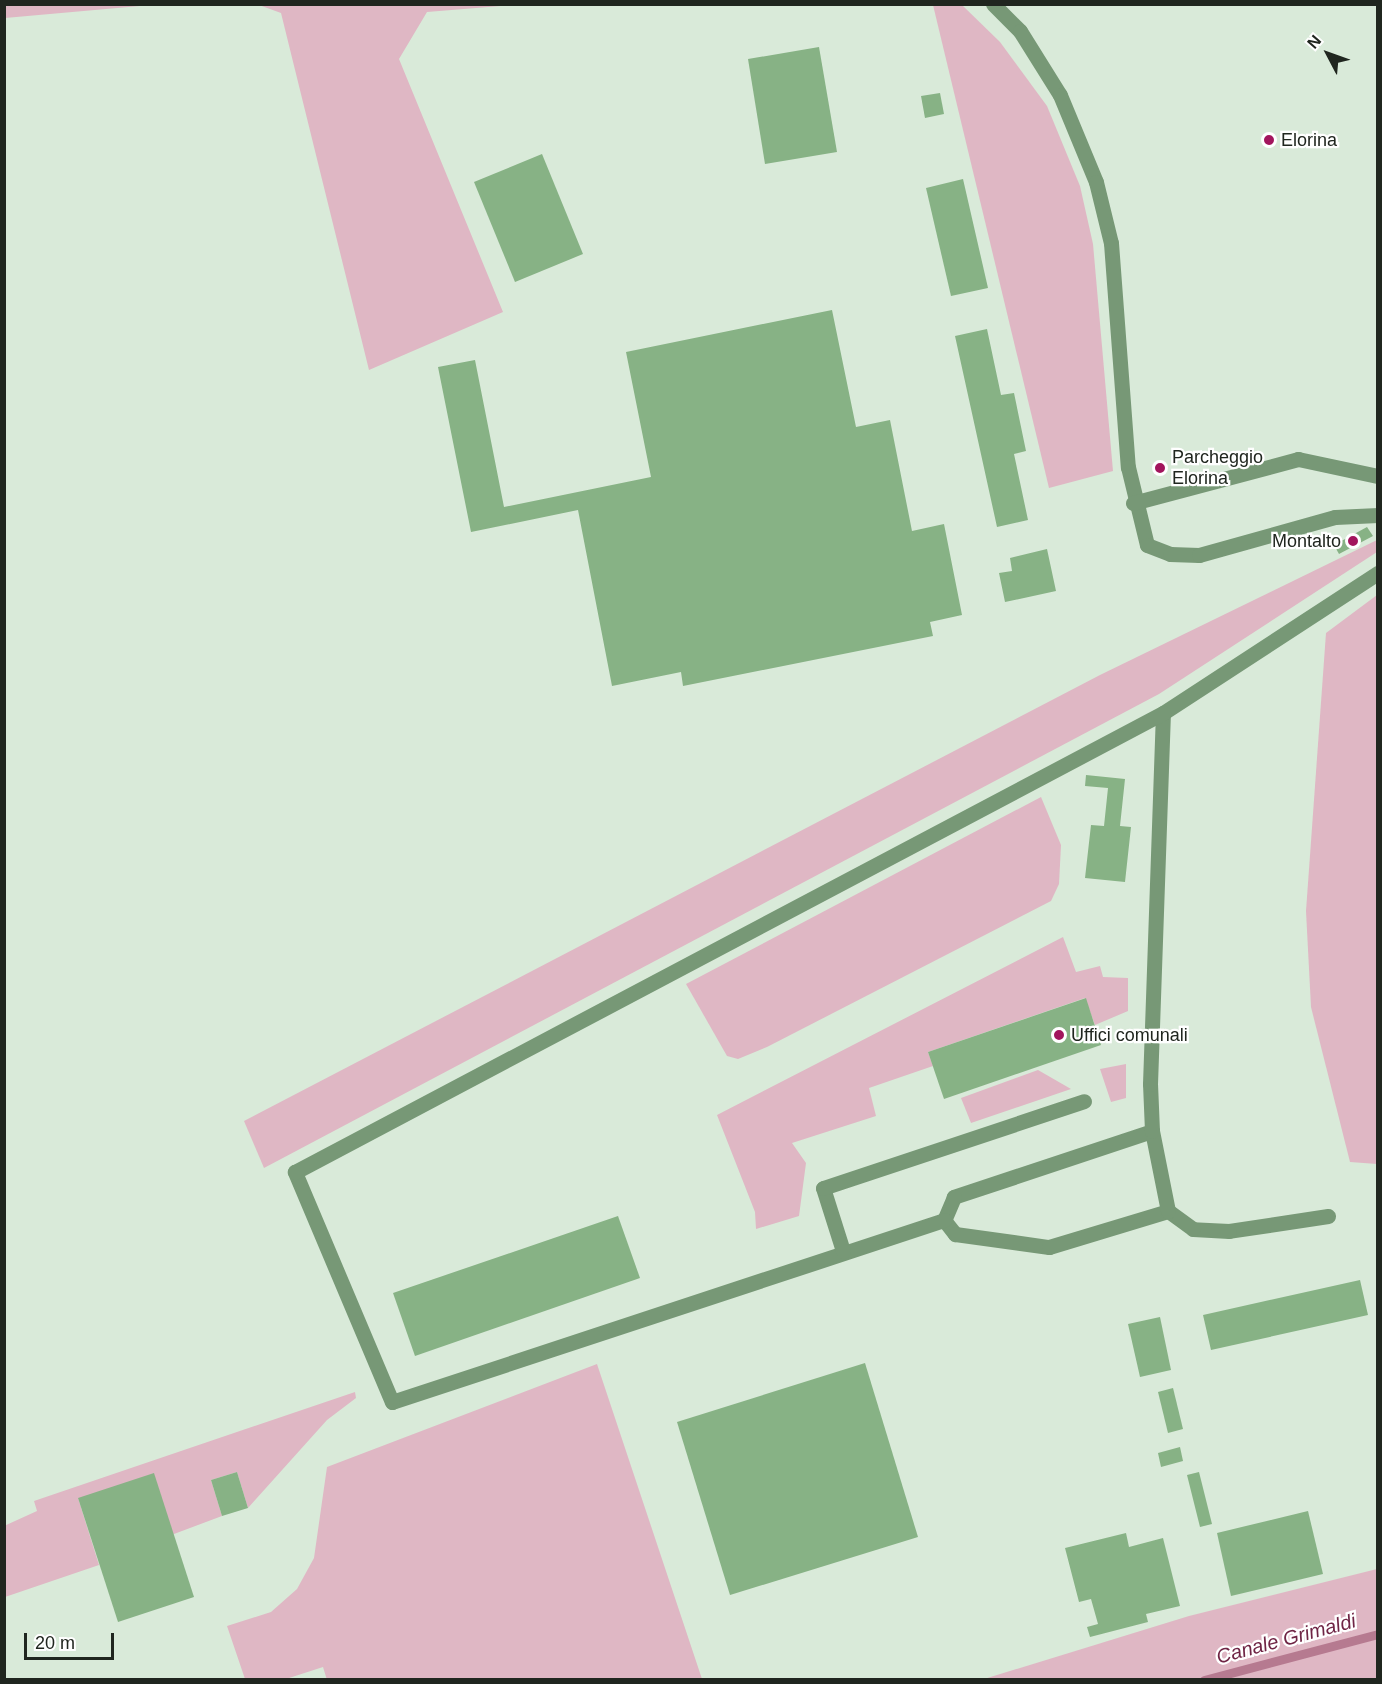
<!DOCTYPE html>
<html>
<head>
<meta charset="utf-8">
<style>
  body { margin:0 }
  #map { position:relative; width:1382px; height:1684px; overflow:hidden; background:#d9ead9; font-family:Arial,sans-serif }
  div>[style] { position:absolute }
  [style*='--x'] { left:calc(var(--x)*1px); top:calc(var(--y)*1px); width:calc(var(--w)*1px); rotate:calc(var(--a)*1deg) }
  .green>* { inset:0; background:#dfb7c4 }
  .stream>* { height:9px; margin:-4.5px; padding:0 4.5px; transform-origin:4.5px; border-radius:4.5px; background:#b67a90 }
  .building>* { inset:0; background:#87b285 }
  .minor>* { height:15px; margin:-7.5px; padding:0 7.5px; transform-origin:7.5px; border-radius:7.5px; background:#779876 }
  .dots>* { width:16px; height:16px; translate:-50% -50%; box-sizing:border-box; border:3px solid #fff; border-radius:50% }
  span { translate:-50% -50%; white-space:nowrap; text-align:center; line-height:1.15; -webkit-text-stroke:4.5px #fff; paint-order:stroke }
  .poi-label { font-size:18px; color:#20261f }
  .left { translate:0 -50%; text-align:left }
  .right { translate:-100% -50%; text-align:right }
  .water-label { font-size:20px; color:#6f2545; font-style:italic }
  .frame { position:absolute; inset:0; border:6px solid #20261f; pointer-events:none }
  .north { position:absolute; left:1298px; top:24px; width:60px; height:60px; -webkit-text-stroke:4px #fff; paint-order:stroke; rotate:311deg; font-size:16px; font-weight:700; line-height:24px; text-align:center; color:#20261f }
  .north::after { content:''; display:block; margin:auto; width:21px; height:27px; background:#20261f; clip-path:polygon(50% 0,100% 100%,50% 72%,0 100%) }
  .scale { position:absolute; left:24px; top:1633px; width:90px; height:27px; box-sizing:border-box; border:3px solid #20261f; border-top:0; padding-left:8px; font-size:18px; line-height:21px; white-space:nowrap; color:#20261f; -webkit-text-stroke:4px #fff; paint-order:stroke }
</style>
</head>
<body>
<div id="map">
  <div class="green">
    <div style="clip-path:polygon(5px 4px,151px 4px,151px 5px,5px 18px)"></div>
    <div style="clip-path:polygon(259px 5px,512px 5px,427px 12px,399px 59px,503px 312px,369px 370px,281px 13px)"></div>
    <div style="clip-path:polygon(933px 5px,962px 5px,1000px 42px,1047px 106px,1080px 186px,1093px 244px,1113px 471px,1049px 488px)"></div>
    <div style="clip-path:polygon(1377px 540px,1377px 552px,1159px 694px,264px 1168px,244px 1121px,1100px 675px)"></div>
    <div style="clip-path:polygon(1377px 595px,1378px 1164px,1377px 1164px,1350px 1162px,1311px 1007px,1306px 911px,1326px 633px)"></div>
    <div style="clip-path:polygon(1041px 797px,1061px 845px,1059px 884px,1051px 901px,767px 1047px,738px 1059px,727px 1056px,686px 984px)"></div>
    <div style="clip-path:polygon(1063px 937px,1076px 972px,1100px 966px,1103px 977px,1128px 978px,1128px 1011px,1095px 1025px,1085px 998px,928px 1052px,933px 1066px,869px 1088px,876px 1116px,792px 1143px,806px 1163px,799px 1216px,756px 1229px,755px 1212px,717px 1115px)"></div>
    <div style="clip-path:polygon(1126px 1064px,1126px 1098px,1111px 1102px,1100px 1069px)"></div>
    <div style="clip-path:polygon(1038px 1070px,1071px 1089px,971px 1123px,961px 1098px)"></div>
    <div style="clip-path:polygon(597px 1364px,702px 1679px,327px 1680px,323px 1667px,286px 1679px,245px 1679px,227px 1626px,271px 1612px,297px 1589px,314px 1558px,327px 1467px)"></div>
    <div style="clip-path:polygon(355px 1392px,356px 1398px,327px 1420px,248px 1508px,237px 1472px,211px 1480px,222px 1516px,174px 1534px,78px 1498px,99px 1565px,5px 1597px,4px 1526px,37px 1511px,34px 1501px)"></div>
    <div style="clip-path:polygon(1377px 1569px,1377px 1679px,984px 1679px,1189px 1616px)"></div>
  </div>
  <div class="stream">
    <div style="--x:1204;--y:1680;--w:180;--a:-14.8"></div>
  </div>
  <div class="building">
    <div style="clip-path:polygon(819px 47px,837px 152px,765px 164px,748px 59px)"></div>
    <div style="clip-path:polygon(940px 93px,944px 114px,925px 118px,921px 96px)"></div>
    <div style="clip-path:polygon(542px 154px,583px 254px,515px 282px,474px 182px)"></div>
    <div style="clip-path:polygon(963px 179px,988px 288px,951px 296px,926px 188px)"></div>
    <div style="clip-path:polygon(832px 310px,856px 427px,890px 420px,912px 531px,944px 524px,962px 615px,930px 622px,933px 636px,683px 686px,681px 672px,612px 686px,578px 510px,471px 532px,438px 367px,475px 360px,504px 507px,651px 477px,626px 352px)"></div>
    <div style="clip-path:polygon(987px 329px,1001px 395px,1014px 393px,1026px 451px,1014px 454px,1028px 520px,997px 527px,955px 336px)"></div>
    <div style="clip-path:polygon(1367px 527px,1373px 536px,1339px 554px,1334px 545px)"></div>
    <div style="clip-path:polygon(1047px 549px,1056px 591px,1005px 602px,999px 573px,1012px 571px,1010px 558px)"></div>
    <div style="clip-path:polygon(1086px 775px,1125px 779px,1120px 826px,1131px 827px,1125px 882px,1085px 878px,1091px 825px,1104px 826px,1108px 788px,1085px 786px)"></div>
    <div style="clip-path:polygon(1086px 998px,1101px 1045px,944px 1099px,928px 1052px)"></div>
    <div style="clip-path:polygon(618px 1216px,640px 1278px,415px 1356px,393px 1293px)"></div>
    <div style="clip-path:polygon(1360px 1280px,1368px 1315px,1211px 1350px,1203px 1315px)"></div>
    <div style="clip-path:polygon(1160px 1317px,1171px 1370px,1140px 1377px,1128px 1324px)"></div>
    <div style="clip-path:polygon(865px 1363px,918px 1537px,730px 1595px,677px 1422px)"></div>
    <div style="clip-path:polygon(1173px 1388px,1183px 1429px,1168px 1433px,1158px 1392px)"></div>
    <div style="clip-path:polygon(1180px 1447px,1183px 1461px,1161px 1467px,1158px 1453px)"></div>
    <div style="clip-path:polygon(237px 1472px,248px 1508px,222px 1516px,211px 1480px)"></div>
    <div style="clip-path:polygon(1199px 1472px,1212px 1524px,1200px 1527px,1187px 1475px)"></div>
    <div style="clip-path:polygon(154px 1473px,194px 1597px,118px 1622px,78px 1498px)"></div>
    <div style="clip-path:polygon(1308px 1511px,1323px 1574px,1231px 1596px,1217px 1533px)"></div>
    <div style="clip-path:polygon(1126px 1533px,1129px 1547px,1163px 1538px,1180px 1606px,1146px 1614px,1148px 1622px,1090px 1637px,1087px 1627px,1098px 1624px,1091px 1599px,1079px 1602px,1065px 1548px)"></div>
  </div>
  <div class="minor">
    <div style="--x:993;--y:4;--w:38;--a:45"></div>
    <div style="--x:1020;--y:31;--w:75;--a:58"></div>
    <div style="--x:1060;--y:95;--w:94;--a:67.5"></div>
    <div style="--x:1096;--y:182;--w:63;--a:76.2"></div>
    <div style="--x:1111;--y:243;--w:225;--a:85.7"></div>
    <div style="--x:1128;--y:467;--w:80;--a:76.3"></div>
    <div style="--x:1147;--y:545;--w:25;--a:21"></div>
    <div style="--x:1170;--y:554;--w:29;--a:2"></div>
    <div style="--x:1199;--y:555;--w:141;--a:-15.6"></div>
    <div style="--x:1335;--y:517;--w:43;--a:-2.7"></div>
    <div style="--x:1133;--y:503;--w:171;--a:-14.9"></div>
    <div style="--x:1298;--y:459;--w:82;--a:12"></div>
    <div style="--x:1152;--y:1131;--w:209;--a:161.6"></div>
    <div style="--x:954;--y:1197;--w:25;--a:113"></div>
    <div style="--x:944;--y:1220;--w:18;--a:52"></div>
    <div style="--x:955;--y:1234;--w:95;--a:7.9"></div>
    <div style="--x:1049;--y:1247;--w:124;--a:-16.8"></div>
    <div style="--x:1328;--y:1216;--w:100;--a:171.4"></div>
    <div style="--x:1229;--y:1231;--w:36;--a:-177"></div>
    <div style="--x:1193;--y:1229;--w:31;--a:-144"></div>
    <div style="--x:1168;--y:1211;--w:82;--a:-101.3"></div>
    <div style="--x:1152;--y:1131;--w:47;--a:-92.4"></div>
    <div style="--x:1150;--y:1084;--w:371;--a:-88"></div>
    <div style="--x:1163;--y:713;--w:257;--a:-33.1"></div>
    <div style="--x:944;--y:1220;--w:581;--a:161.75"></div>
    <div style="--x:392;--y:1402;--w:250;--a:-112.9"></div>
    <div style="--x:295;--y:1172;--w:982;--a:-27.87"></div>
    <div style="--x:843;--y:1251;--w:66;--a:-107.6"></div>
    <div style="--x:823;--y:1188;--w:275;--a:-18.4"></div>
  </div>
  <div class="dots">
    <div style="left:1269px;top:140px;background:#a2155d"></div>
    <div style="left:1160px;top:468px;background:#a2155d"></div>
    <div style="left:1353px;top:541px;background:#a2155d"></div>
    <div style="left:1059px;top:1035px;background:#a2155d"></div>
  </div>
  <div class="poi-label">
    <span class="left" style="left:1281px;top:140px">Elorina</span>
    <span class="left" style="left:1172px;top:468px">Parcheggio<br>Elorina</span>
    <span class="right" style="left:1341px;top:541px">Montalto</span>
    <span class="left" style="left:1071px;top:1035px">Uffici comunali</span>
  </div>
  <div class="water-label">
    <span style="left:1286px;top:1639px;rotate:-15deg">Canale Grimaldi</span>
  </div>
  <div class="frame"></div>
  <div class="north">N</div>
  <div class="scale">20 m</div>
</div>
</body>
</html>
